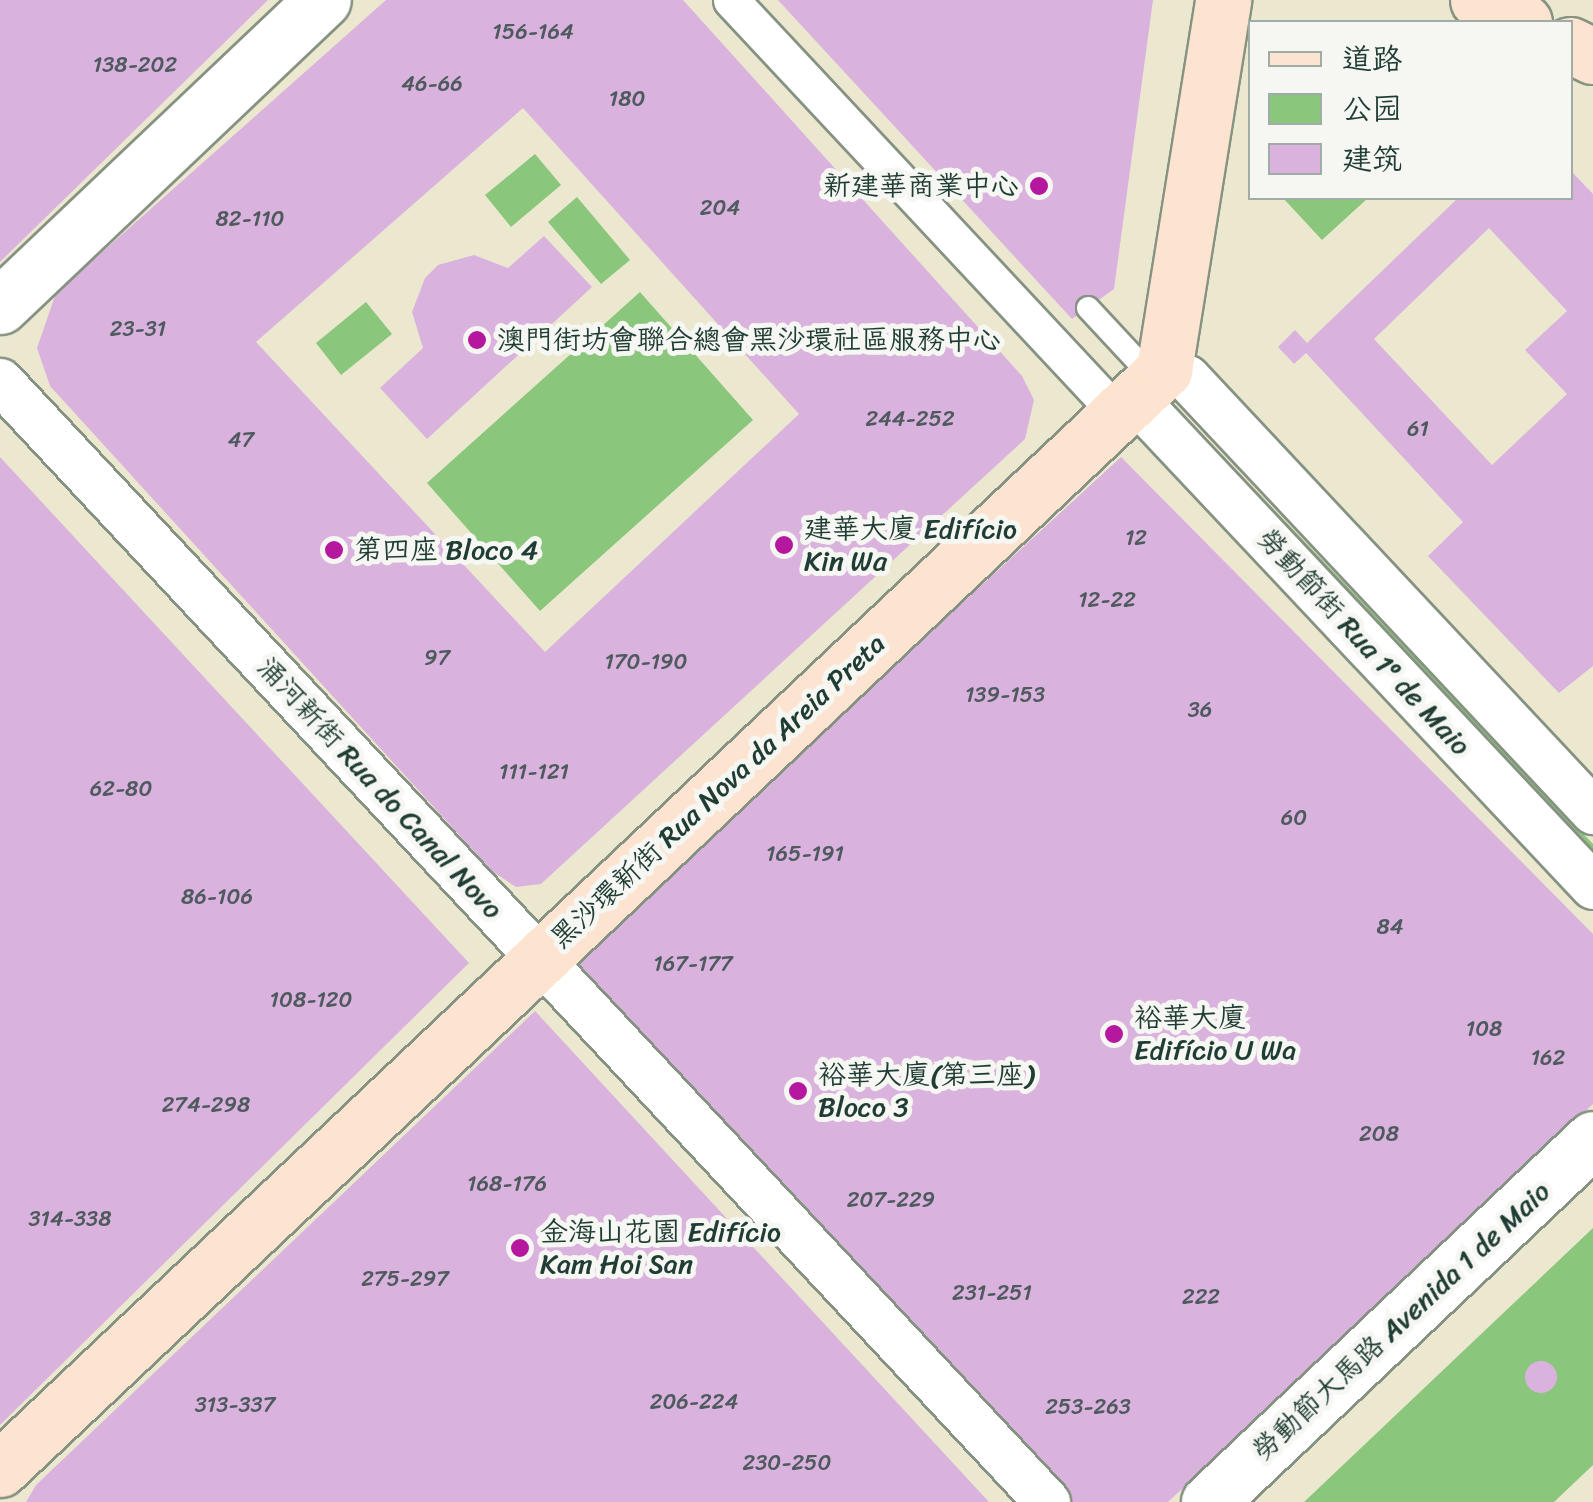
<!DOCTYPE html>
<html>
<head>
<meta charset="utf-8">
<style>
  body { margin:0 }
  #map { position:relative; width:1593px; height:1502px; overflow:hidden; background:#ece8d0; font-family:Sriracha,"LXGW WenKai TC",sans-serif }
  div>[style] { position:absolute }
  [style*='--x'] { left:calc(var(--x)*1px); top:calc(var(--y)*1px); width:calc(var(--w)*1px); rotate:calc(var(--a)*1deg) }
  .green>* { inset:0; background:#8ac67b }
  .building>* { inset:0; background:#dab2de }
  .round { border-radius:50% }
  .roads { filter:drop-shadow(2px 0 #869282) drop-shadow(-2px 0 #869282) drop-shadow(0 2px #869282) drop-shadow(0 -2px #869282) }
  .service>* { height:22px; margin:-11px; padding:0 11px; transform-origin:11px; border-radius:11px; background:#fff }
  .pedestrian>* { height:35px; margin:-17.5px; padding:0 17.5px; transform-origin:17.5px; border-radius:17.5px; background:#fff }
  .minor>* { height:45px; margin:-22.5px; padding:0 22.5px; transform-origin:22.5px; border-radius:22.5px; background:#fff }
  .tertiary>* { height:55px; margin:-27.5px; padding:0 27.5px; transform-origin:27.5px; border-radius:27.5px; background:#fff }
  .secondary>* { height:55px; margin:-27.5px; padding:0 27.5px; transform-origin:27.5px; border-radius:27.5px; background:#fde4d0 }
  .dots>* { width:28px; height:28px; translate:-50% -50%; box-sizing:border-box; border:5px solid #f6f6f2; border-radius:50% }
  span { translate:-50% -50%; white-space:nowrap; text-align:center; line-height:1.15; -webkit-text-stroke:10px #f6f6f2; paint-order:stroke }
  .number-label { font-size:22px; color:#4e5a5e }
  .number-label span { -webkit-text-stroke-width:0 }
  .poi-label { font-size:28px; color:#1f3d34 }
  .right { translate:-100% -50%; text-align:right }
  .left { translate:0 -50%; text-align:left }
  .street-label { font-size:28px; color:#1f3d34 }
  .legend { position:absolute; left:1248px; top:20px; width:325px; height:180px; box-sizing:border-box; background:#f6f6f2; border:2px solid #a0aca6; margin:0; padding:12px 18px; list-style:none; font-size:30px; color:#1f3d34 }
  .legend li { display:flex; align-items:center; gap:20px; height:50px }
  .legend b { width:50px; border:2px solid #a0aca6 }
</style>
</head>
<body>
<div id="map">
  <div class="green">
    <div style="clip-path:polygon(535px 154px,561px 185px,511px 227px,485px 195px)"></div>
    <div style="clip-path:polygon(577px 197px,630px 260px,601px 284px,548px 222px)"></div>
    <div style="clip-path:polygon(1283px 198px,1368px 198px,1322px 240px)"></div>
    <div style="clip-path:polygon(640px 292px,753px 420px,540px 611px,427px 483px)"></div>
    <div style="clip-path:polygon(366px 302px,392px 334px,341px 375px,316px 343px)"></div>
    <div style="clip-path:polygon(1200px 432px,1593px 844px,1593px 870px,1196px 434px)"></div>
    <div style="clip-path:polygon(1593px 1228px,1593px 1465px,1554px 1502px,1304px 1502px)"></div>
  </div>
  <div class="building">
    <div style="clip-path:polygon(0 0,268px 0,0 262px)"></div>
    <div style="clip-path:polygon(evenodd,386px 0,683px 0,1022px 376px,1034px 400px,1025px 439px,541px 884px,516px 887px,492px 871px,50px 386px,37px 348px,56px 293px,386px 0,523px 108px,799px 414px,545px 652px,256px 342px,523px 108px)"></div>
    <div style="clip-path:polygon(778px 0,1153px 0,1114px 289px,1072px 319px)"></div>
    <div style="clip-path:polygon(evenodd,1570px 170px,1593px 194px,1593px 666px,1559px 693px,1428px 556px,1463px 522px,1306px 353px,1294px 364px,1278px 347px,1295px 330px,1307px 343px,1458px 198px,1570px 198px,1570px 170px,1489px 228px,1567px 311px,1525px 350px,1567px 394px,1492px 465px,1374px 339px,1489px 228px)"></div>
    <div style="clip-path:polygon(544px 236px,592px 287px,427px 439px,380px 388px,423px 348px,412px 312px,425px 278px,438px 265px,474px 255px,508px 268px)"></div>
    <div style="clip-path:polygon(0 457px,469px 963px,0 1425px)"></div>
    <div style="clip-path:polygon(1121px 457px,1593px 934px,1593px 1104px,1168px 1502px,1059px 1502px,571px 963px)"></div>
    <div style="clip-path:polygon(535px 1011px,989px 1502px,26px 1502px,36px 1485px)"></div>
    <div class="round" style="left:1525px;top:1361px;width:32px;height:32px"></div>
  </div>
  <div class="roads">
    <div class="service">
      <div style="--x:1088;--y:308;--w:97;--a:47.1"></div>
    </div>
    <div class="pedestrian">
      <div style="--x:731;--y:0;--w:567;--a:46.93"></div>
    </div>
    <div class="minor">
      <div style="--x:1164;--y:370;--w:24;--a:19"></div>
      <div style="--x:1187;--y:378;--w:594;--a:46.84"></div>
      <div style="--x:0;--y:381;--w:1534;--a:46.95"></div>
      <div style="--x:1134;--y:398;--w:670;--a:46.75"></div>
    </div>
    <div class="tertiary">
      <div style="--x:0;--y:306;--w:445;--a:-43.5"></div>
      <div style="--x:1209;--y:1502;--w:528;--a:-43.39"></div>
    </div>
    <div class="secondary">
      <div style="--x:1478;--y:0;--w:51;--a:25.6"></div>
      <div style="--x:1570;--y:45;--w:25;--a:26"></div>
      <div style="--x:0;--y:1469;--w:1601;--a:-43.35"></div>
      <div style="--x:1164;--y:370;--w:375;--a:-80.9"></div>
    </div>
  </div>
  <div class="dots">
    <div style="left:1039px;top:186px;background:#b5179e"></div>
    <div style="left:477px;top:340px;background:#b5179e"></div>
    <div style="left:784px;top:545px;background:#b5179e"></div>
    <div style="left:334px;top:550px;background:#b5179e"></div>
    <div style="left:1114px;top:1034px;background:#b5179e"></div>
    <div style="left:798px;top:1091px;background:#b5179e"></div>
    <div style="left:520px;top:1248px;background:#b5179e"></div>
  </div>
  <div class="number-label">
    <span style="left:533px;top:32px">156-164</span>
    <span style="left:135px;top:65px">138-202</span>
    <span style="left:432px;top:84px">46-66</span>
    <span style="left:627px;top:99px">180</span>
    <span style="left:720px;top:208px">204</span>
    <span style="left:250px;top:219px">82-110</span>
    <span style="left:138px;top:329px">23-31</span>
    <span style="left:910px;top:419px">244-252</span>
    <span style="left:1418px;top:429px">61</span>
    <span style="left:241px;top:440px">47</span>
    <span style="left:1136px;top:538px">12</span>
    <span style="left:1107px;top:600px">12-22</span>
    <span style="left:437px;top:658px">97</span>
    <span style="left:646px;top:662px">170-190</span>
    <span style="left:1005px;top:695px">139-153</span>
    <span style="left:1200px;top:710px">36</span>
    <span style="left:534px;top:772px">111-121</span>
    <span style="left:121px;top:789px">62-80</span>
    <span style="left:1294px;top:818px">60</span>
    <span style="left:805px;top:854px">165-191</span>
    <span style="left:217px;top:897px">86-106</span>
    <span style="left:1390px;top:927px">84</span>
    <span style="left:693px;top:964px">167-177</span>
    <span style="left:311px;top:1000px">108-120</span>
    <span style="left:1484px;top:1029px">108</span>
    <span style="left:1548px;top:1058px">162</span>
    <span style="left:206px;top:1105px">274-298</span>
    <span style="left:1379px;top:1134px">208</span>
    <span style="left:507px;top:1184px">168-176</span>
    <span style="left:891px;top:1200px">207-229</span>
    <span style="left:70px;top:1219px">314-338</span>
    <span style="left:405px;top:1279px">275-297</span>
    <span style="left:992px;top:1293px">231-251</span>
    <span style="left:1201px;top:1297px">222</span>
    <span style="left:694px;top:1402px">206-224</span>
    <span style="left:235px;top:1405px">313-337</span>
    <span style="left:1088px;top:1407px">253-263</span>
    <span style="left:787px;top:1463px">230-250</span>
  </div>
  <div class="poi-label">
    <span class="right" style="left:1019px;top:186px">新建華商業中心</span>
    <span class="left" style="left:497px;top:340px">澳門街坊會聯合總會黑沙環社區服務中心</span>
    <span class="left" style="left:804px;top:545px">建華大廈 Edifício<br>Kin Wa</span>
    <span class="left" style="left:354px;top:550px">第四座 Bloco 4</span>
    <span class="left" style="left:1134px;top:1034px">裕華大廈<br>Edifício U Wa</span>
    <span class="left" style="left:818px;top:1091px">裕華大廈(第三座)<br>Bloco 3</span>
    <span class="left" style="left:540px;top:1248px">金海山花園 Edifício<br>Kam Hoi San</span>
  </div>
  <div class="street-label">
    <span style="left:1364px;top:642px;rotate:47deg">勞動節街 Rua 1º de Maio</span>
    <span style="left:380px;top:788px;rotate:47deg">涌河新街 Rua do Canal Novo</span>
    <span style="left:718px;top:791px;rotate:-43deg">黑沙環新街 Rua Nova da Areia Preta</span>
    <span style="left:1401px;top:1321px;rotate:-43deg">勞動節大馬路 Avenida 1 de Maio</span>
  </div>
  <ul class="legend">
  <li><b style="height:12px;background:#fde4d0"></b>道路</li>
  <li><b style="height:28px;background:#8ac67b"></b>公园</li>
  <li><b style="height:28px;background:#dab2de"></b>建筑</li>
  </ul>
</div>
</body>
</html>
